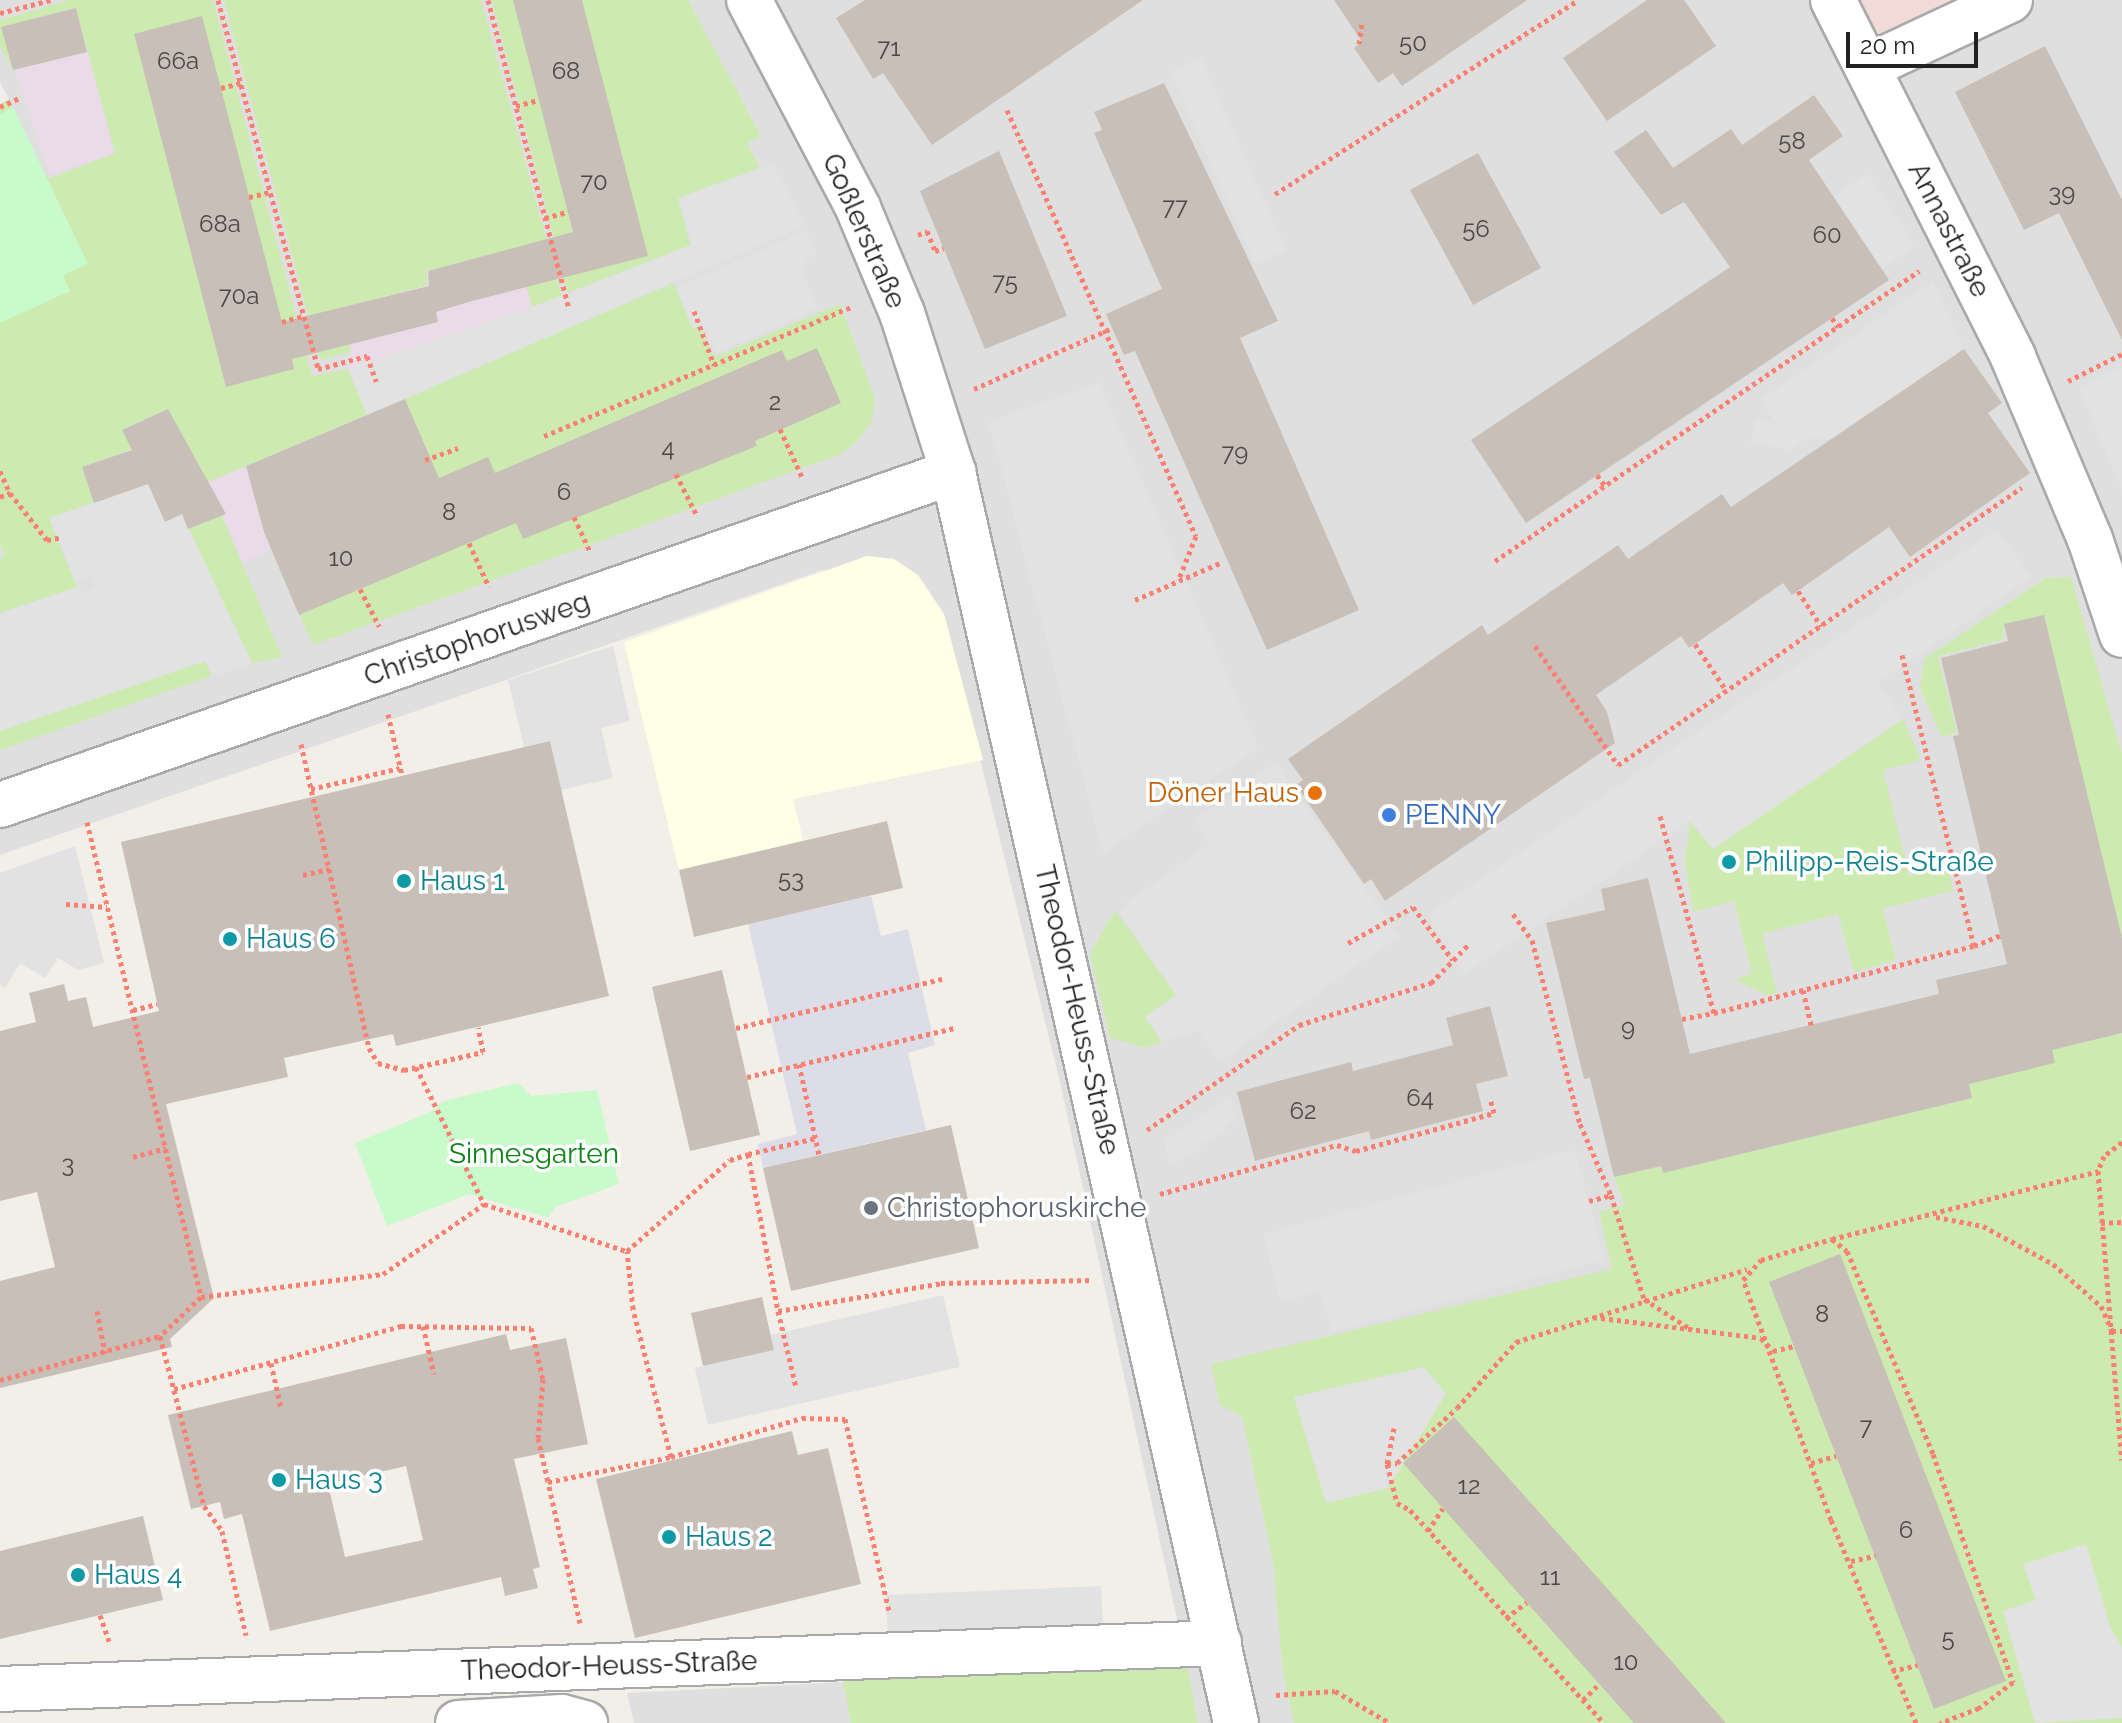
<!DOCTYPE html>
<html>
<head>
<meta charset="utf-8">
<style>
  body { margin:0 }
  #map { position:relative; width:2122px; height:1723px; overflow:hidden; background:#f2efe9; font-family:Raleway,sans-serif }
  div>[style] { position:absolute }
  [style*='--x'] { left:calc(var(--x)*1px); top:calc(var(--y)*1px); width:calc(var(--w)*1px); rotate:calc(var(--a)*1deg) }
  .residential>* { inset:0; background:#e0dfdf }
  .commercial>* { inset:0; background:#f2dad9 }
  .industrial>* { inset:0; background:#ebdbe8 }
  .education>* { inset:0; background:#ffffe5 }
  .grass>* { inset:0; background:#cdebb0 }
  .park>* { inset:0; background:#c8facc }
  .parking>* { inset:0; background:#e2e2e2 }
  .plaza>* { inset:0; background:#dddde8 }
  .building>* { inset:0; background:#c7bfb8 }
  .path>* { height:5px; margin-top:-2.5px; transform-origin:0; background:repeating-linear-gradient(90deg,#fa8072 0 4px,transparent 0 8px) }
  .roads { filter:drop-shadow(2px 0 #a9a9a9) drop-shadow(-2px 0 #a9a9a9) drop-shadow(0 2px #a9a9a9) drop-shadow(0 -2px #a9a9a9) }
  .minor>* { height:44px; margin:-22px; padding:0 22px; transform-origin:22px; border-radius:22px; background:#fff }
  .dots>* { width:22px; height:22px; translate:-50% -50%; box-sizing:border-box; border:4px solid #fff; border-radius:50% }
  span { translate:-50% -50%; white-space:nowrap; text-align:center; line-height:1.15; -webkit-text-stroke:7px #fff; paint-order:stroke }
  .number-label { font-size:24px; color:#4b4948 }
  .number-label span { -webkit-text-stroke-width:0 }
  .street-label { font-size:28px; color:#222 }
  .food-label { font-size:28px; color:#c56008 }
  .right { translate:-100% -50%; text-align:right }
  .shop-label { font-size:28px; color:#366cbe }
  .left { translate:0 -50%; text-align:left }
  .culture-label { font-size:28px; color:#0d838f }
  .park-label { font-size:28px; color:#0c8416 }
  .worship-label { font-size:28px; color:#5b616d }
  .scale { position:absolute; left:1846px; top:32px; width:132px; height:36px; box-sizing:border-box; border:4px solid #222; border-top:0; padding-left:10px; font-size:24px; line-height:28px; white-space:nowrap; color:#222; -webkit-text-stroke:6px #fff; paint-order:stroke }
</style>
</head>
<body>
<div id="map">
  <div class="residential">
    <div style="clip-path:polygon(0 0,2122px 0,2122px 368px,2080px 388px,2122px 489px,2122px 1723px,634px 1723px,627px 1693px,1187px 1665px,1059px 1078px,944px 614px,823px 570px,0 855px,0 104px,9px 99px,0 83px)"></div>
  </div>
  <div class="commercial">
    <div style="clip-path:polygon(1845px 0,1985px 0,1872px 50px)"></div>
  </div>
  <div class="industrial">
    <div style="clip-path:polygon(76px 7px,115px 153px,50px 175px,1px 27px)"></div>
    <div style="clip-path:polygon(517px 248px,532px 307px,348px 369px,351px 352px,340px 308px,428px 285px,425px 272px)"></div>
    <div style="clip-path:polygon(405px 399px,439px 478px,242px 562px,208px 482px)"></div>
  </div>
  <div class="education">
    <div style="clip-path:polygon(867px 556px,894px 559px,918px 575px,944px 614px,983px 760px,793px 799px,803px 840px,887px 821px,903px 888px,695px 937px,624px 642px)"></div>
  </div>
  <div class="grass">
    <div style="clip-path:polygon(70px 0,213px 0,312px 376px,348px 369px,367px 415px,208px 482px,168px 409px,123px 429px,132px 449px,82px 467px,94px 503px,49px 518px,77px 587px,0 613px,0 559px,5px 556px,0 544px,0 104px,9px 100px,48px 179px,115px 153px,76px 8px,2px 27px,13px 70px,0 46px,0 20px)"></div>
    <div style="clip-path:polygon(224px 0,481px 0,562px 296px,532px 307px,516px 248px,426px 271px,428px 285px,340px 308px,351px 352px,320px 360px)"></div>
    <div style="clip-path:polygon(492px 0,688px 0,761px 136px,747px 143px,760px 168px,694px 192px,691px 245px,568px 293px)"></div>
    <div style="clip-path:polygon(673px 283px,693px 328px,700px 326px,714px 357px,840px 304px,875px 398px,872px 420px,858px 441px,839px 455px,313px 645px,271px 550px,439px 478px,405px 399px)"></div>
    <div style="clip-path:polygon(222px 516px,282px 657px,252px 663px,188px 529px)"></div>
    <div style="clip-path:polygon(2071px 577px,2122px 754px,2122px 966px,2121px 936px,2044px 615px,2004px 624px,2003px 640px,1938px 656px,1957px 732px,1942px 737px,1920px 688px,1924px 659px,2046px 578px)"></div>
    <div style="clip-path:polygon(205px 661px,212px 676px,0 750px,0 731px)"></div>
    <div style="clip-path:polygon(1903px 719px,1921px 760px,1883px 770px,1909px 876px,1947px 867px,1953px 890px,1883px 909px,1896px 960px,1854px 972px,1838px 914px,1762px 934px,1777px 993px,1766px 995px,1734px 979px,1752px 974px,1734px 901px,1693px 912px,1685px 862px,1690px 821px,1713px 849px)"></div>
    <div style="clip-path:polygon(1115px 910px,1176px 995px,1146px 1017px,1162px 1042px,1145px 1048px,1110px 1038px,1090px 954px)"></div>
    <div style="clip-path:polygon(2122px 1033px,2122px 1723px,1294px 1723px,1283px 1672px,1273px 1562px,1242px 1416px,1220px 1405px,1211px 1364px,1612px 1269px,1599px 1212px,1625px 1205px,1614px 1177px,1661px 1166px,1663px 1173px,1972px 1098px,1969px 1084px,2052px 1050px)"></div>
    <div style="clip-path:polygon(1187px 1665px,1198px 1723px,851px 1723px,843px 1681px)"></div>
  </div>
  <div class="park">
    <div style="clip-path:polygon(13px 107px,88px 264px,63px 275px,70px 291px,0 323px,0 114px)"></div>
    <div style="clip-path:polygon(518px 1083px,531px 1096px,597px 1090px,619px 1184px,555px 1207px,548px 1218px,469px 1194px,387px 1226px,355px 1143px,433px 1111px,443px 1101px)"></div>
  </div>
  <div class="parking">
    <div style="clip-path:polygon(1201px 59px,1286px 250px,1255px 264px,1171px 72px)"></div>
    <div style="clip-path:polygon(773px 164px,805px 225px,367px 415px,348px 369px,532px 307px,691px 245px,678px 198px)"></div>
    <div style="clip-path:polygon(1867px 174px,1915px 246px,1882px 269px,1834px 197px)"></div>
    <div style="clip-path:polygon(806px 231px,817px 255px,805px 260px,803px 274px,818px 308px,717px 353px,704px 324px,693px 328px,676px 288px)"></div>
    <div style="clip-path:polygon(1933px 282px,1964px 349px,2002px 403px,1868px 496px,1828px 439px,1811px 436px,1791px 450px,1751px 442px,1756px 419px,1776px 423px,1761px 400px)"></div>
    <div style="clip-path:polygon(2122px 368px,2122px 489px,2079px 388px)"></div>
    <div style="clip-path:polygon(1099px 383px,1258px 747px,1103px 853px,989px 422px)"></div>
    <div style="clip-path:polygon(132px 449px,165px 522px,182px 514px,252px 663px,212px 676px,205px 661px,0 731px,0 613px,77px 587px,80px 593px,95px 588px,90px 576px,75px 581px,49px 518px,131px 490px,120px 454px)"></div>
    <div style="clip-path:polygon(1997px 530px,2031px 577px,1877px 683px,1903px 719px,1713px 849px,1690px 821px,1464px 973px,1427px 916px)"></div>
    <div style="clip-path:polygon(613px 646px,630px 721px,601px 728px,613px 778px,561px 790px,550px 741px,524px 747px,508px 680px)"></div>
    <div style="clip-path:polygon(1276px 763px,1398px 936px,1220px 1061px,1199px 1030px,1162px 1042px,1145px 1017px,1176px 995px,1120px 913px,1128px 902px,1210px 844px,1195px 821px)"></div>
    <div style="clip-path:polygon(75px 846px,104px 963px,78px 970px,58px 958px,45px 978px,20px 963px,5px 988px,0 985px,0 873px)"></div>
    <div style="clip-path:polygon(1230px 1097px,1237px 1121px,1225px 1124px,1227px 1131px,1214px 1135px,1215px 1140px,1200px 1144px,1201px 1151px,1170px 1164px,1164px 1140px)"></div>
    <div style="clip-path:polygon(1575px 1150px,1604px 1259px,1332px 1332px,1320px 1291px,1281px 1301px,1264px 1234px)"></div>
    <div style="clip-path:polygon(943px 1295px,960px 1367px,708px 1425px,695px 1368px,774px 1350px,771px 1335px)"></div>
    <div style="clip-path:polygon(1424px 1367px,1446px 1394px,1388px 1488px,1326px 1503px,1294px 1397px)"></div>
    <div style="clip-path:polygon(2086px 1544px,2111px 1629px,2122px 1647px,2122px 1718px,2035px 1723px,2003px 1611px,2036px 1600px,2023px 1564px)"></div>
    <div style="clip-path:polygon(1101px 1586px,1103px 1632px,888px 1640px,886px 1595px)"></div>
  </div>
  <div class="plaza">
    <div style="clip-path:polygon(871px 896px,881px 936px,908px 929px,935px 1045px,908px 1053px,926px 1130px,763px 1168px,758px 1144px,797px 1134px,748px 924px)"></div>
  </div>
  <div class="building">
    <div style="clip-path:polygon(513px 0,582px 0,648px 256px,472px 301px,436px 312px,438px 322px,292px 359px,294px 369px,226px 387px,134px 34px,202px 16px,282px 322px,429px 286px,428px 271px,573px 232px)"></div>
    <div style="clip-path:polygon(865px 0,1143px 0,932px 145px,883px 73px,873px 79px,836px 18px)"></div>
    <div style="clip-path:polygon(1334px 0,1527px 0,1402px 86px,1393px 73px,1378px 83px,1354px 48px,1362px 42px)"></div>
    <div style="clip-path:polygon(1647px 0,1684px 0,1716px 46px,1607px 121px,1563px 58px)"></div>
    <div style="clip-path:polygon(76px 8px,87px 52px,13px 70px,1px 27px)"></div>
    <div style="clip-path:polygon(2045px 46px,2122px 200px,2122px 340px,2059px 213px,2024px 230px,1955px 92px)"></div>
    <div style="clip-path:polygon(1164px 83px,1278px 321px,1240px 338px,1359px 610px,1267px 650px,1135px 351px,1124px 355px,1106px 314px,1162px 289px,1094px 133px,1102px 130px,1094px 112px)"></div>
    <div style="clip-path:polygon(1814px 95px,1843px 136px,1809px 160px,1889px 280px,1526px 523px,1471px 440px,1730px 267px,1684px 202px,1661px 215px,1614px 152px,1646px 130px,1673px 168px,1731px 129px,1742px 145px)"></div>
    <div style="clip-path:polygon(999px 151px,1067px 316px,985px 349px,920px 191px)"></div>
    <div style="clip-path:polygon(1478px 153px,1541px 268px,1473px 305px,1410px 190px)"></div>
    <div style="clip-path:polygon(817px 348px,841px 403px,755px 441px,757px 446px,523px 539px,516px 523px,299px 615px,264px 532px,246px 466px,405px 399px,439px 478px,488px 457px,495px 473px,782px 350px,787px 361px)"></div>
    <div style="clip-path:polygon(1964px 349px,2002px 403px,1988px 413px,2030px 473px,1910px 557px,1889px 527px,1792px 595px,1783px 583px,1689px 648px,1681px 636px,1596px 695px,1607px 712px,1615px 743px,1385px 901px,1371px 879px,1364px 884px,1296px 785px,1303px 780px,1288px 759px,1482px 625px,1488px 635px,1618px 545px,1628px 559px,1722px 494px,1731px 507px)"></div>
    <div style="clip-path:polygon(168px 409px,226px 514px,188px 529px,182px 514px,165px 522px,148px 484px,94px 503px,82px 467px,132px 450px,122px 430px)"></div>
    <div style="clip-path:polygon(2044px 615px,2122px 938px,2122px 1033px,2052px 1050px,2055px 1063px,1969px 1084px,1972px 1098px,1663px 1173px,1661px 1166px,1614px 1177px,1590px 1078px,1584px 1079px,1546px 923px,1605px 910px,1601px 889px,1648px 878px,1690px 1054px,1939px 994px,1936px 980px,2007px 964px,1953px 736px,1959px 735px,1941px 658px,2008px 641px,2004px 624px)"></div>
    <div style="clip-path:polygon(550px 741px,609px 996px,396px 1046px,393px 1034px,284px 1058px,288px 1077px,166px 1104px,214px 1298px,170px 1339px,172px 1347px,0 1388px,0 1281px,55px 1267px,37px 1192px,0 1201px,0 1031px,36px 1022px,29px 993px,64px 984px,68px 1001px,86px 997px,93px 1027px,159px 1011px,121px 842px)"></div>
    <div style="clip-path:polygon(887px 821px,903px 888px,694px 937px,679px 870px)"></div>
    <div style="clip-path:polygon(722px 970px,760px 1135px,690px 1151px,652px 987px)"></div>
    <div style="clip-path:polygon(1490px 1006px,1508px 1076px,1476px 1084px,1483px 1111px,1371px 1140px,1369px 1131px,1255px 1161px,1237px 1092px,1351px 1062px,1353px 1071px,1453px 1045px,1446px 1018px)"></div>
    <div style="clip-path:polygon(951px 1125px,979px 1248px,791px 1291px,763px 1168px)"></div>
    <div style="clip-path:polygon(1840px 1254px,2006px 1681px,1934px 1709px,1769px 1282px)"></div>
    <div style="clip-path:polygon(762px 1297px,774px 1350px,703px 1366px,691px 1313px)"></div>
    <div style="clip-path:polygon(evenodd,506px 1334px,510px 1350px,566px 1338px,588px 1444px,514px 1459px,540px 1567px,533px 1569px,538px 1588px,505px 1596px,501px 1577px,270px 1631px,242px 1514px,224px 1519px,220px 1502px,191px 1509px,168px 1415px,506px 1334px,406px 1466px,423px 1540px,345px 1557px,328px 1484px,406px 1466px)"></div>
    <div style="clip-path:polygon(1454px 1417px,1614px 1596px,1726px 1723px,1634px 1723px,1487px 1558px,1403px 1463px)"></div>
    <div style="clip-path:polygon(792px 1431px,798px 1455px,828px 1448px,861px 1584px,635px 1638px,596px 1479px)"></div>
    <div style="clip-path:polygon(143px 1516px,163px 1600px,0 1639px,0 1551px)"></div>
  </div>
  <div class="path">
    <div style="--x:218;--y:0;--w:382;--a:74.8"></div>
    <div style="--x:318;--y:369;--w:51;--a:-14.9"></div>
    <div style="--x:367;--y:356;--w:27;--a:70"></div>
    <div style="--x:488;--y:0;--w:319;--a:75.3"></div>
    <div style="--x:0;--y:13;--w:53;--a:-14.3"></div>
    <div style="--x:1359;--y:44;--w:21;--a:-82"></div>
    <div style="--x:221;--y:88;--w:21;--a:-14"></div>
    <div style="--x:516;--y:106;--w:24;--a:-15"></div>
    <div style="--x:0;--y:107;--w:21;--a:-25"></div>
    <div style="--x:1007;--y:110;--w:466;--a:66.1"></div>
    <div style="--x:1196;--y:536;--w:48;--a:111.8"></div>
    <div style="--x:1275;--y:194;--w:360;--a:-32.6"></div>
    <div style="--x:249;--y:197;--w:22;--a:-13"></div>
    <div style="--x:545;--y:218;--w:24;--a:-15"></div>
    <div style="--x:918;--y:235;--w:10;--a:-24"></div>
    <div style="--x:927;--y:231;--w:22;--a:68"></div>
    <div style="--x:935;--y:251;--w:9;--a:-18"></div>
    <div style="--x:694;--y:311;--w:58;--a:69.7"></div>
    <div style="--x:1832;--y:318;--w:11;--a:56"></div>
    <div style="--x:282;--y:322;--w:22;--a:-16"></div>
    <div style="--x:2068;--y:381;--w:60;--a:-26.6"></div>
    <div style="--x:974;--y:389;--w:151;--a:-23.8"></div>
    <div style="--x:780;--y:429;--w:53;--a:65.4"></div>
    <div style="--x:544;--y:436;--w:333;--a:-22.8"></div>
    <div style="--x:425;--y:460;--w:35;--a:-20"></div>
    <div style="--x:0;--y:471;--w:24;--a:66"></div>
    <div style="--x:676;--y:474;--w:45;--a:63.4"></div>
    <div style="--x:1597;--y:475;--w:14;--a:54"></div>
    <div style="--x:0;--y:497;--w:11;--a:-22"></div>
    <div style="--x:10;--y:493;--w:60;--a:51.8"></div>
    <div style="--x:47;--y:540;--w:16;--a:-11"></div>
    <div style="--x:574;--y:517;--w:38;--a:65"></div>
    <div style="--x:469;--y:543;--w:48;--a:65.6"></div>
    <div style="--x:1495;--y:561;--w:514;--a:-34.37"></div>
    <div style="--x:360;--y:589;--w:42;--a:62.8"></div>
    <div style="--x:1798;--y:591;--w:42;--a:56.7"></div>
    <div style="--x:1135;--y:600;--w:93;--a:-23.5"></div>
    <div style="--x:1695;--y:644;--w:55;--a:56"></div>
    <div style="--x:1535;--y:646;--w:145;--a:55.1"></div>
    <div style="--x:1618;--y:765;--w:490;--a:-34.5"></div>
    <div style="--x:388;--y:714;--w:63;--a:77.1"></div>
    <div style="--x:301;--y:744;--w:312;--a:77.4"></div>
    <div style="--x:369;--y:1048;--w:17;--a:59"></div>
    <div style="--x:378;--y:1063;--w:27;--a:15"></div>
    <div style="--x:404;--y:1070;--w:81;--a:-12.8"></div>
    <div style="--x:483;--y:1052;--w:25;--a:-101"></div>
    <div style="--x:311;--y:789;--w:91;--a:-13.3"></div>
    <div style="--x:1660;--y:816;--w:204;--a:74.7"></div>
    <div style="--x:1714;--y:1013;--w:268;--a:-14.5"></div>
    <div style="--x:1974;--y:946;--w:300;--a:-103.9"></div>
    <div style="--x:87;--y:822;--w:488;--a:76.5"></div>
    <div style="--x:201;--y:1297;--w:57;--a:136.4"></div>
    <div style="--x:160;--y:1336;--w:176;--a:75.5"></div>
    <div style="--x:204;--y:1506;--w:31;--a:54"></div>
    <div style="--x:222;--y:1531;--w:107;--a:77"></div>
    <div style="--x:303;--y:875;--w:27;--a:-13"></div>
    <div style="--x:66;--y:904;--w:41;--a:4.2"></div>
    <div style="--x:1513;--y:914;--w:32;--a:54"></div>
    <div style="--x:1532;--y:940;--w:190;--a:75.4"></div>
    <div style="--x:1580;--y:1124;--w:77;--a:66.4"></div>
    <div style="--x:1611;--y:1195;--w:109;--a:72.4"></div>
    <div style="--x:1644;--y:1299;--w:57;--a:32.9"></div>
    <div style="--x:1348;--y:943;--w:74;--a:-29"></div>
    <div style="--x:1413;--y:907;--w:66;--a:53"></div>
    <div style="--x:1974;--y:946;--w:29;--a:-22"></div>
    <div style="--x:1803;--y:990;--w:36;--a:77"></div>
    <div style="--x:133;--y:1010;--w:25;--a:-14"></div>
    <div style="--x:1682;--y:1019;--w:33;--a:-11"></div>
    <div style="--x:736;--y:1028;--w:212;--a:-13.4"></div>
    <div style="--x:799;--y:1064;--w:93;--a:77.6"></div>
    <div style="--x:416;--y:1067;--w:153;--a:63.6"></div>
    <div style="--x:484;--y:1204;--w:150;--a:18.3"></div>
    <div style="--x:747;--y:1077;--w:214;--a:-13.3"></div>
    <div style="--x:1147;--y:1130;--w:185;--a:-34.6"></div>
    <div style="--x:1299;--y:1025;--w:139;--a:-17.7"></div>
    <div style="--x:1431;--y:983;--w:54;--a:-45.7"></div>
    <div style="--x:2122;--y:1142;--w:23;--a:142"></div>
    <div style="--x:2104;--y:1156;--w:16;--a:112"></div>
    <div style="--x:2098;--y:1171;--w:290;--a:85.3"></div>
    <div style="--x:748;--y:1154;--w:70;--a:-13.2"></div>
    <div style="--x:133;--y:1157;--w:34;--a:-15"></div>
    <div style="--x:1160;--y:1194;--w:184;--a:-15.5"></div>
    <div style="--x:1337;--y:1145;--w:20;--a:18"></div>
    <div style="--x:1356;--y:1151;--w:143;--a:-15.4"></div>
    <div style="--x:1494;--y:1113;--w:16;--a:-105"></div>
    <div style="--x:1589;--y:1201;--w:23;--a:-15"></div>
    <div style="--x:1936;--y:1217;--w:48;--a:10.8"></div>
    <div style="--x:1983;--y:1226;--w:80;--a:28.5"></div>
    <div style="--x:2053;--y:1264;--w:64;--a:41.2"></div>
    <div style="--x:2101;--y:1306;--w:27;--a:66"></div>
    <div style="--x:2112;--y:1331;--w:10;--a:0"></div>
    <div style="--x:2101;--y:1223;--w:21;--a:-3"></div>
    <div style="--x:1832;--y:1239;--w:275;--a:-14.3"></div>
    <div style="--x:201;--y:1297;--w:183;--a:-7.2"></div>
    <div style="--x:383;--y:1274;--w:123;--a:-34.7"></div>
    <div style="--x:97;--y:1311;--w:43;--a:79.2"></div>
    <div style="--x:778;--y:1311;--w:78;--a:76.7"></div>
    <div style="--x:1593;--y:1317;--w:169;--a:7.1"></div>
    <div style="--x:1761;--y:1338;--w:18;--a:47"></div>
    <div style="--x:1773;--y:1351;--w:22;--a:-13"></div>
    <div style="--x:423;--y:1326;--w:49;--a:77.1"></div>
    <div style="--x:271;--y:1363;--w:46;--a:77.5"></div>
    <div style="--x:0;--y:1380;--w:166;--a:-15.4"></div>
    <div style="--x:174;--y:1389;--w:236;--a:-15.5"></div>
    <div style="--x:401;--y:1326;--w:130;--a:0.9"></div>
    <div style="--x:531;--y:1328;--w:52;--a:76.8"></div>
    <div style="--x:543;--y:1379;--w:59;--a:94.8"></div>
    <div style="--x:538;--y:1438;--w:45;--a:77.2"></div>
    <div style="--x:1394;--y:1428;--w:37;--a:101"></div>
    <div style="--x:1387;--y:1464;--w:40;--a:75.6"></div>
    <div style="--x:1397;--y:1503;--w:15;--a:28"></div>
    <div style="--x:1410;--y:1510;--w:288;--a:47.7"></div>
    <div style="--x:671;--y:1457;--w:153;--a:-104.4"></div>
    <div style="--x:633;--y:1309;--w:58;--a:-95.9"></div>
    <div style="--x:627;--y:1251;--w:137;--a:-41.5"></div>
    <div style="--x:730;--y:1160;--w:19;--a:-18"></div>
    <div style="--x:748;--y:1154;--w:160;--a:79.2"></div>
    <div style="--x:778;--y:1311;--w:165;--a:-9.7"></div>
    <div style="--x:941;--y:1283;--w:151;--a:-1.1"></div>
    <div style="--x:1811;--y:1463;--w:26;--a:-16"></div>
    <div style="--x:1387;--y:1464;--w:10;--a:-6"></div>
    <div style="--x:1397;--y:1463;--w:81;--a:-42.5"></div>
    <div style="--x:1457;--y:1408;--w:89;--a:-48.2"></div>
    <div style="--x:1516;--y:1342;--w:242;--a:-17.5"></div>
    <div style="--x:1428;--y:1531;--w:27;--a:-57"></div>
    <div style="--x:1851;--y:1561;--w:25;--a:-12"></div>
    <div style="--x:100;--y:1615;--w:28;--a:71"></div>
    <div style="--x:1506;--y:1618;--w:26;--a:-37"></div>
    <div style="--x:580;--y:1623;--w:145;--a:-102.8"></div>
    <div style="--x:548;--y:1482;--w:126;--a:-11.5"></div>
    <div style="--x:671;--y:1457;--w:137;--a:-16.6"></div>
    <div style="--x:802;--y:1418;--w:43;--a:1.3"></div>
    <div style="--x:845;--y:1419;--w:197;--a:77.1"></div>
    <div style="--x:1892;--y:1671;--w:26;--a:-13"></div>
    <div style="--x:1276;--y:1695;--w:59;--a:-3.9"></div>
    <div style="--x:1335;--y:1691;--w:64;--a:30.2"></div>
    <div style="--x:1583;--y:1700;--w:23;--a:-45"></div>
    <div style="--x:1916;--y:1723;--w:220;--a:-112.7"></div>
    <div style="--x:1831;--y:1520;--w:256;--a:-110.1"></div>
    <div style="--x:1743;--y:1280;--w:27;--a:-48"></div>
    <div style="--x:1761;--y:1260;--w:74;--a:-16.5"></div>
    <div style="--x:1832;--y:1239;--w:19;--a:39"></div>
    <div style="--x:1847;--y:1251;--w:220;--a:67"></div>
    <div style="--x:1933;--y:1454;--w:242;--a:70.7"></div>
    <div style="--x:2013;--y:1682;--w:43;--a:142.6"></div>
    <div style="--x:1979;--y:1708;--w:42;--a:159"></div>
  </div>
  <div class="roads">
    <div class="minor">
      <div style="--x:749;--y:0;--w:235;--a:62.3"></div>
      <div style="--x:858;--y:208;--w:114;--a:67.3"></div>
      <div style="--x:902;--y:313;--w:167;--a:72.2"></div>
      <div style="--x:953;--y:472;--w:1283;--a:77.25"></div>
      <div style="--x:1833;--y:0;--w:400;--a:63.2"></div>
      <div style="--x:2013;--y:357;--w:198;--a:67.1"></div>
      <div style="--x:2090;--y:539;--w:101;--a:71.6"></div>
      <div style="--x:1867;--y:67;--w:158;--a:-25.1"></div>
      <div style="--x:0;--y:805;--w:1010;--a:-19.26"></div>
      <div style="--x:0;--y:1689;--w:1220;--a:-2.16"></div>
      <div style="--x:458;--y:1723;--w:104;--a:-3.3"></div>
      <div style="--x:562;--y:1717;--w:24;--a:15"></div>
    </div>
  </div>
  <div class="dots">
    <div style="left:1315px;top:793px;background:#e8710a"></div>
    <div style="left:1389px;top:815px;background:#3f7fe0"></div>
    <div style="left:1729px;top:862px;background:#0f9aa8"></div>
    <div style="left:404px;top:881px;background:#0f9aa8"></div>
    <div style="left:230px;top:939px;background:#0f9aa8"></div>
    <div style="left:871px;top:1208px;background:#6b7280"></div>
    <div style="left:279px;top:1480px;background:#0f9aa8"></div>
    <div style="left:669px;top:1537px;background:#0f9aa8"></div>
    <div style="left:78px;top:1575px;background:#0f9aa8"></div>
  </div>
  <div class="number-label">
    <span style="left:1413px;top:43px">50</span>
    <span style="left:889px;top:48px">71</span>
    <span style="left:178px;top:61px">66a</span>
    <span style="left:566px;top:71px">68</span>
    <span style="left:1792px;top:141px">58</span>
    <span style="left:594px;top:182px">70</span>
    <span style="left:2062px;top:193px">39</span>
    <span style="left:1175px;top:207px">77</span>
    <span style="left:220px;top:224px">68a</span>
    <span style="left:1476px;top:229px">56</span>
    <span style="left:1827px;top:235px">60</span>
    <span style="left:1005px;top:282px">75</span>
    <span style="left:239px;top:296px">70a</span>
    <span style="left:775px;top:402px">2</span>
    <span style="left:668px;top:448px">4</span>
    <span style="left:1235px;top:453px">79</span>
    <span style="left:564px;top:492px">6</span>
    <span style="left:449px;top:512px">8</span>
    <span style="left:341px;top:558px">10</span>
    <span style="left:791px;top:879px">53</span>
    <span style="left:1628px;top:1028px">9</span>
    <span style="left:1420px;top:1098px">64</span>
    <span style="left:1303px;top:1111px">62</span>
    <span style="left:68px;top:1164px">3</span>
    <span style="left:1822px;top:1314px">8</span>
    <span style="left:1866px;top:1427px">7</span>
    <span style="left:1469px;top:1486px">12</span>
    <span style="left:1906px;top:1530px">6</span>
    <span style="left:1550px;top:1577px">11</span>
    <span style="left:1948px;top:1638px">5</span>
    <span style="left:1626px;top:1662px">10</span>
  </div>
  <div class="street-label">
    <span style="left:1949px;top:230px;rotate:63deg">Annastraße</span>
    <span style="left:864px;top:231px;rotate:66deg">Goßlerstraße</span>
    <span style="left:477px;top:639px;rotate:-19deg">Christophorusweg</span>
    <span style="left:1077px;top:1010px;rotate:77deg">Theodor-Heuss-Straße</span>
    <span style="left:609px;top:1666px;rotate:-2deg">Theodor-Heuss-Straße</span>
  </div>
  <div class="food-label">
    <span class="right" style="left:1299px;top:793px">Döner Haus</span>
  </div>
  <div class="shop-label">
    <span class="left" style="left:1405px;top:815px">PENNY</span>
  </div>
  <div class="culture-label">
    <span class="left" style="left:1745px;top:862px">Philipp-Reis-Straße</span>
    <span class="left" style="left:420px;top:881px">Haus 1</span>
    <span class="left" style="left:246px;top:939px">Haus 6</span>
    <span class="left" style="left:295px;top:1480px">Haus 3</span>
    <span class="left" style="left:685px;top:1537px">Haus 2</span>
    <span class="left" style="left:94px;top:1575px">Haus 4</span>
  </div>
  <div class="park-label">
    <span style="left:534px;top:1154px">Sinnesgarten</span>
  </div>
  <div class="worship-label">
    <span class="left" style="left:887px;top:1208px">Christophoruskirche</span>
  </div>
  <div class="scale">20 m</div>
</div>
</body>
</html>
